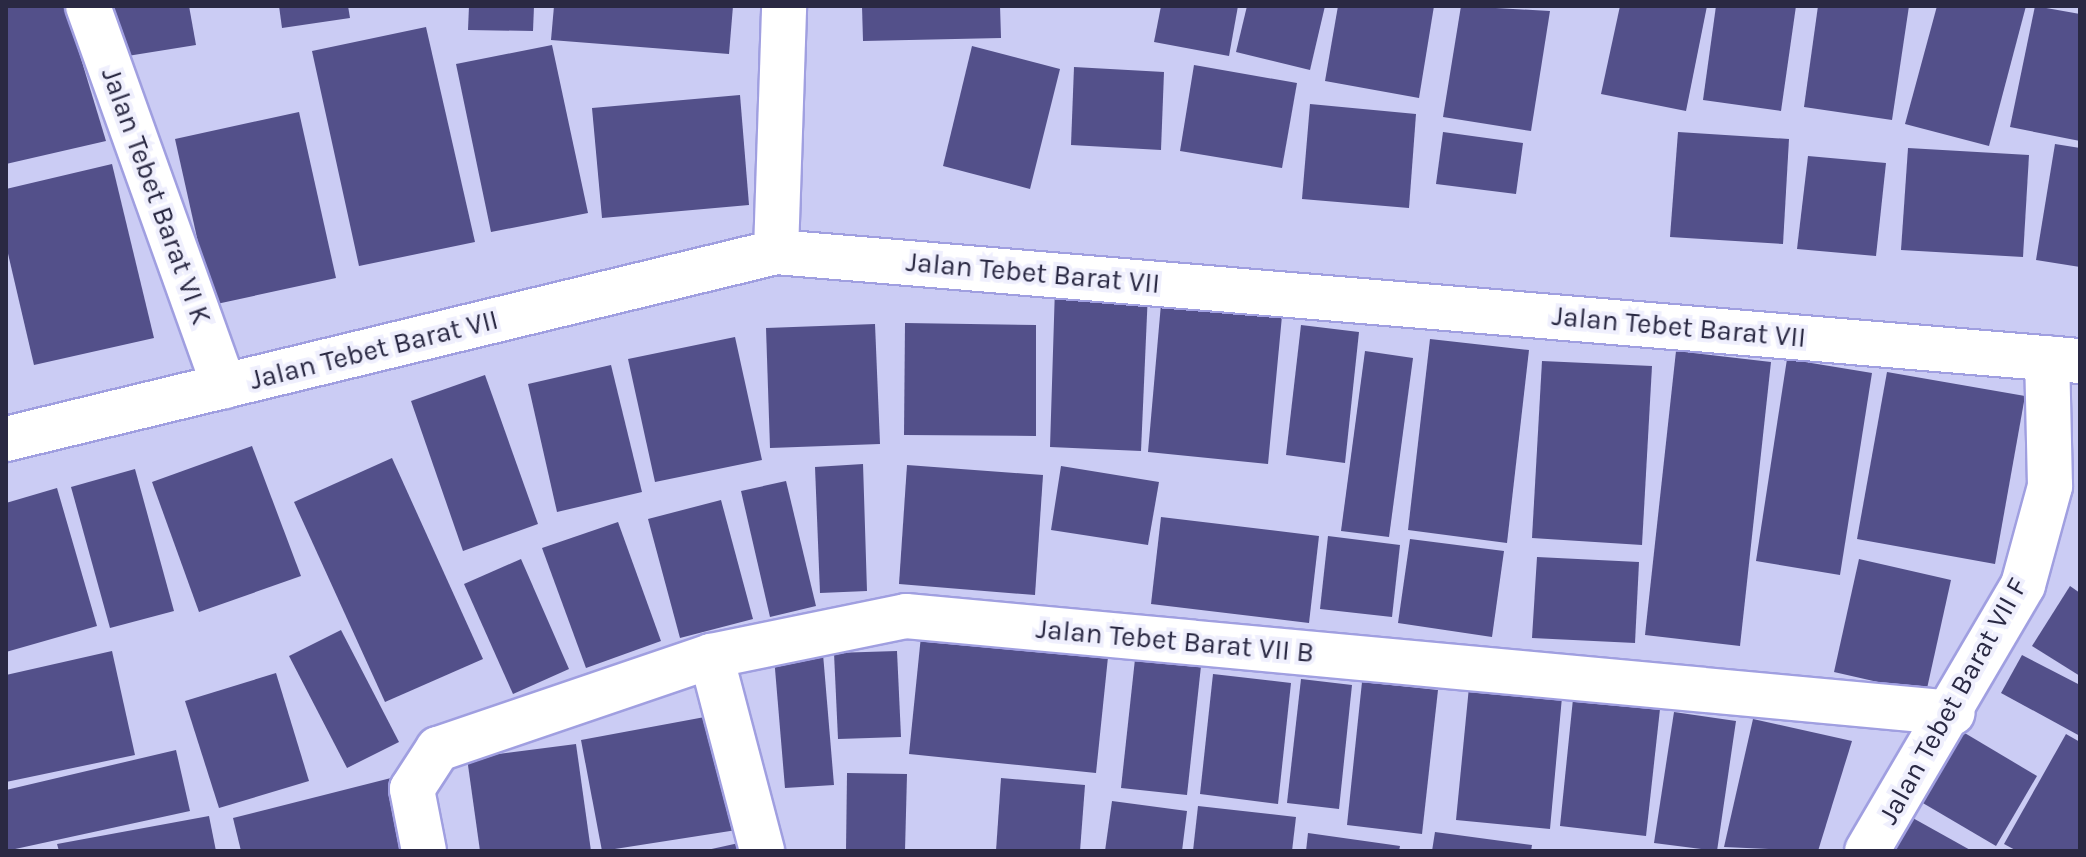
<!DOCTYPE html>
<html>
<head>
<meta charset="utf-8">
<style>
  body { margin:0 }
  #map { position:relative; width:2086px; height:857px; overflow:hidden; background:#cbccf4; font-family:Karla,sans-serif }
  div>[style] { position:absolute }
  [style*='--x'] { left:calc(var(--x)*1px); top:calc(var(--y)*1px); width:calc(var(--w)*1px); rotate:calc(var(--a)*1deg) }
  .building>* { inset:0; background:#53508a }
  .roads { filter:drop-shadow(2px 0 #a09fe0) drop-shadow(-2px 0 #a09fe0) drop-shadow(0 2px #a09fe0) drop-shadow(0 -2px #a09fe0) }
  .minor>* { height:44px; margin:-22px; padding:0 22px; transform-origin:22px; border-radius:22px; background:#fff }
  span { translate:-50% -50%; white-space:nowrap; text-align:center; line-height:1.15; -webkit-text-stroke:8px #efeffd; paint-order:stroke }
  .street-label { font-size:28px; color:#2a2943 }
  .frame { position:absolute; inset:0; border:8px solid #2a2943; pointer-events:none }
</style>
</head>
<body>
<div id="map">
  <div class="building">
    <div style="clip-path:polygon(6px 6px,65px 6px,106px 141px,6px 164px)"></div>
    <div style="clip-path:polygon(107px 6px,189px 6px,196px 45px,115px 58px)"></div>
    <div style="clip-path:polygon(279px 6px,348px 6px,350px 18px,282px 28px)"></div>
    <div style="clip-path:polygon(469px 6px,534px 6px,533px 31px,468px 30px)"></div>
    <div style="clip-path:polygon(554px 6px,733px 6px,729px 54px,551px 40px)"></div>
    <div style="clip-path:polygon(862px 6px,1000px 6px,1001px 38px,863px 41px)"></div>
    <div style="clip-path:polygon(1161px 6px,1238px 6px,1229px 56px,1154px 42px)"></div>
    <div style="clip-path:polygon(1247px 6px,1325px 6px,1310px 70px,1236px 52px)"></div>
    <div style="clip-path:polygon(1338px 6px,1434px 6px,1419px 98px,1325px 81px)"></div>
    <div style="clip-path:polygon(1461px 6px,1550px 11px,1531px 131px,1443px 117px)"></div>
    <div style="clip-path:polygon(1620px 6px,1707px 6px,1686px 111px,1601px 94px)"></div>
    <div style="clip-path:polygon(1716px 6px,1796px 6px,1781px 111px,1703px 100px)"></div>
    <div style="clip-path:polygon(1818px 6px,1909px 6px,1892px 120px,1804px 107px)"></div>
    <div style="clip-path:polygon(1937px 6px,2026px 6px,1989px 146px,1905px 124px)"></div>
    <div style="clip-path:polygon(2035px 6px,2080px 14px,2080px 141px,2010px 127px)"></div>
    <div style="clip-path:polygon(426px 27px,475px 242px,359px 266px,312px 51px)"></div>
    <div style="clip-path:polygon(552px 45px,588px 213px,491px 232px,456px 64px)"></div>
    <div style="clip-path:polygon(972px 46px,1060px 69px,1030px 189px,943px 166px)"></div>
    <div style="clip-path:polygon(1194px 65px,1297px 83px,1282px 168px,1180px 151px)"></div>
    <div style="clip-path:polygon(1074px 67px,1164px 72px,1161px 150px,1071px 145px)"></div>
    <div style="clip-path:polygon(740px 95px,749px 205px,602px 218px,592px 108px)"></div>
    <div style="clip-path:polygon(1310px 104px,1416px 114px,1409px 208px,1302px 199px)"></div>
    <div style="clip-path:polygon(299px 112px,336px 278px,212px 305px,175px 139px)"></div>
    <div style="clip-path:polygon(1443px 132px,1523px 143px,1516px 194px,1436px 184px)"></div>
    <div style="clip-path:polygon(1678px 132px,1789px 139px,1783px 244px,1670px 237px)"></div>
    <div style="clip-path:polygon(2055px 144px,2080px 148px,2080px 267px,2036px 260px)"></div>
    <div style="clip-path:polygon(1908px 148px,2029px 155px,2023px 257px,1901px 250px)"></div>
    <div style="clip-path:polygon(1808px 156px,1886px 163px,1876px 256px,1797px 249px)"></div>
    <div style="clip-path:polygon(112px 164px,154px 338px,34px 365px,6px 245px,6px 189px)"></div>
    <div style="clip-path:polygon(1055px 287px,1148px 292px,1141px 451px,1050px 447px)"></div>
    <div style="clip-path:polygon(1161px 304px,1282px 316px,1268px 464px,1148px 452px)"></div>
    <div style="clip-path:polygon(905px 323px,1036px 325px,1036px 436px,904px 435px)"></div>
    <div style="clip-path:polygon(875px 324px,880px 444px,770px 448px,766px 328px)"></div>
    <div style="clip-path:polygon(1301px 325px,1359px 332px,1345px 463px,1286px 455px)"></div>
    <div style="clip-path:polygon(735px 337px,762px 460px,655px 482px,628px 359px)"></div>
    <div style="clip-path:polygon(1430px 339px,1529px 350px,1507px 543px,1408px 530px)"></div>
    <div style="clip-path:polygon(1365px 351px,1413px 358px,1389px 537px,1341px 531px)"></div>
    <div style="clip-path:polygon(1676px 351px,1771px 362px,1740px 646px,1645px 635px)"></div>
    <div style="clip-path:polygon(1787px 359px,1872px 373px,1840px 575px,1756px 561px)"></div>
    <div style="clip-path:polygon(1542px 361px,1652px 366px,1642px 545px,1532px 538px)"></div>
    <div style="clip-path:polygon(611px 365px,642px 492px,557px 512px,528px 384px)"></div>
    <div style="clip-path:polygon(1887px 372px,2025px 396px,1995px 564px,1857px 539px)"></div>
    <div style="clip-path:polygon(485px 375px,538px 524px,463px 551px,411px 401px)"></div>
    <div style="clip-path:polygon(252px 446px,301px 576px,199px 612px,152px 482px)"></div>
    <div style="clip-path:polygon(392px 458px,483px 659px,385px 702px,294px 502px)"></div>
    <div style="clip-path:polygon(863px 464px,867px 591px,820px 593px,815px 467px)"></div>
    <div style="clip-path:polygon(907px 465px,1043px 475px,1035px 595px,899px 584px)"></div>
    <div style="clip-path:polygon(1061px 466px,1159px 482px,1148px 545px,1051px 530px)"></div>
    <div style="clip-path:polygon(135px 469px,174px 611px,110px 628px,71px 487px)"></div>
    <div style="clip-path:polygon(786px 481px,816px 606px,770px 617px,741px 491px)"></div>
    <div style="clip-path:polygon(57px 488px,97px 626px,6px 652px,6px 503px)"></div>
    <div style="clip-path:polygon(721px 500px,753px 619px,680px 638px,648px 519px)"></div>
    <div style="clip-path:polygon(1161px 517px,1319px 536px,1309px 623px,1151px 604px)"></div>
    <div style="clip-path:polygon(618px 522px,661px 641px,586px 668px,542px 548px)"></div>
    <div style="clip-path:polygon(1328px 536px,1400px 545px,1392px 617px,1320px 609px)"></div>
    <div style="clip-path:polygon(1410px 539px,1504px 551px,1492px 637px,1398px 623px)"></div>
    <div style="clip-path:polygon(1537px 557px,1639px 562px,1635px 643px,1532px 638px)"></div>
    <div style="clip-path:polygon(521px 559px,569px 669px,513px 694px,464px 584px)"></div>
    <div style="clip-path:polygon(1859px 559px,1951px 580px,1926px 693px,1834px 672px)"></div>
    <div style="clip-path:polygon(2070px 586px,2080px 593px,2080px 676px,2032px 646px)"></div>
    <div style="clip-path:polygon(341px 630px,399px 742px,347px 768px,289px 656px)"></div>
    <div style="clip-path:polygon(921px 636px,1108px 657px,1096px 773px,909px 754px)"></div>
    <div style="clip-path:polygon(822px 642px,834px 785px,785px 788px,773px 645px)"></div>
    <div style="clip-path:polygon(112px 651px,135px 755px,6px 782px,6px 675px)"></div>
    <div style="clip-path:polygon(897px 651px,901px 737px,838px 739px,834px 653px)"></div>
    <div style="clip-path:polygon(2022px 655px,2080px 685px,2080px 736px,2001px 693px)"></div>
    <div style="clip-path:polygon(1135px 659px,1201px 666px,1187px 795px,1121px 788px)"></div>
    <div style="clip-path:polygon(276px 673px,309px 781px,219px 808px,185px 701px)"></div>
    <div style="clip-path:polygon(1213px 674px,1291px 683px,1278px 804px,1200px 794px)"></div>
    <div style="clip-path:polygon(1301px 679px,1352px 685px,1339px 809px,1287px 803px)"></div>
    <div style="clip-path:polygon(1362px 682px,1438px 690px,1422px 834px,1347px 825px)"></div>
    <div style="clip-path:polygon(1469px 687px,1562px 697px,1550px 829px,1456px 820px)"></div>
    <div style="clip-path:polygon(1573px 699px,1660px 709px,1646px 836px,1560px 826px)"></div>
    <div style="clip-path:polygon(1674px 712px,1736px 721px,1717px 851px,1654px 843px)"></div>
    <div style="clip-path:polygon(721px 714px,743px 829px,602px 851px,581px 740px)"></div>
    <div style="clip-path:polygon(1753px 719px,1852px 741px,1818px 851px,1724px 847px)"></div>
    <div style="clip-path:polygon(1958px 729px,2037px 776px,1996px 846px,1916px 799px)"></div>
    <div style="clip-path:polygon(2066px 734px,2080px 742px,2080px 851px,2017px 851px,2004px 844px)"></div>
    <div style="clip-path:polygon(576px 744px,591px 851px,480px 851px,467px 758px)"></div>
    <div style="clip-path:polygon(176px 750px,190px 811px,6px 851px,6px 790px)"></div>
    <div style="clip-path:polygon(847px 773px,907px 774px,905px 851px,846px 851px)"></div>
    <div style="clip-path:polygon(391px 778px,410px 851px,241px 851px,233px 818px)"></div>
    <div style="clip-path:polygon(1001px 778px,1085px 785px,1080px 851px,996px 851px)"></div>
    <div style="clip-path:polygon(1112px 801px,1187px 811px,1182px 851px,1105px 851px)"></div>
    <div style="clip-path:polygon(1198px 806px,1296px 817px,1292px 851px,1193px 851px)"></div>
    <div style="clip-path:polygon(209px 816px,216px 851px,59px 851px,57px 844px)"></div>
    <div style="clip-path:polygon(1911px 817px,1972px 851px,1892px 851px)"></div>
    <div style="clip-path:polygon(1435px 832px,1532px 845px,1531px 851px,1432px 851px)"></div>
    <div style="clip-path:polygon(1308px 833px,1400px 846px,1399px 851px,1306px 851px)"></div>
    <div style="clip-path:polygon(748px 841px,750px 851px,707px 851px,707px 850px)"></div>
  </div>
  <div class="roads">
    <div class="minor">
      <div style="--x:88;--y:6;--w:404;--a:70.3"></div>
      <div style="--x:776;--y:252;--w:246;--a:-88.1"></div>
      <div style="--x:6;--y:439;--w:792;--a:-13.65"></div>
      <div style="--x:776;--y:252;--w:1309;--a:4.78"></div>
      <div style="--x:711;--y:656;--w:202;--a:75.3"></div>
      <div style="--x:424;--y:851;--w:63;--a:-101"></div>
      <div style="--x:412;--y:789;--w:48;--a:-57"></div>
      <div style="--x:438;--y:749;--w:288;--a:-18.8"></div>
      <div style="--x:711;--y:656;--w:199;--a:-11.6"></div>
      <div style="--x:906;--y:616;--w:1051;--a:5.29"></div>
      <div style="--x:1867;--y:851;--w:308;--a:-59.6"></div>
      <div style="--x:2023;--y:585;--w:103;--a:-74.7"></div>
      <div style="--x:2050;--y:486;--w:128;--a:-91.3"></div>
    </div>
  </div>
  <div class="street-label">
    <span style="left:156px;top:196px;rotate:70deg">Jalan Tebet Barat VI K</span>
    <span style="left:1033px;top:273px;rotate:5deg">Jalan Tebet Barat VII</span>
    <span style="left:1679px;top:327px;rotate:5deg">Jalan Tebet Barat VII</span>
    <span style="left:374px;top:350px;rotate:-14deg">Jalan Tebet Barat VII</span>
    <span style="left:1175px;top:641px;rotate:5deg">Jalan Tebet Barat VII B</span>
    <span style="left:1953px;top:701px;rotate:-61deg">Jalan Tebet Barat VII F</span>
  </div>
  <div class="frame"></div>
</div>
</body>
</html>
